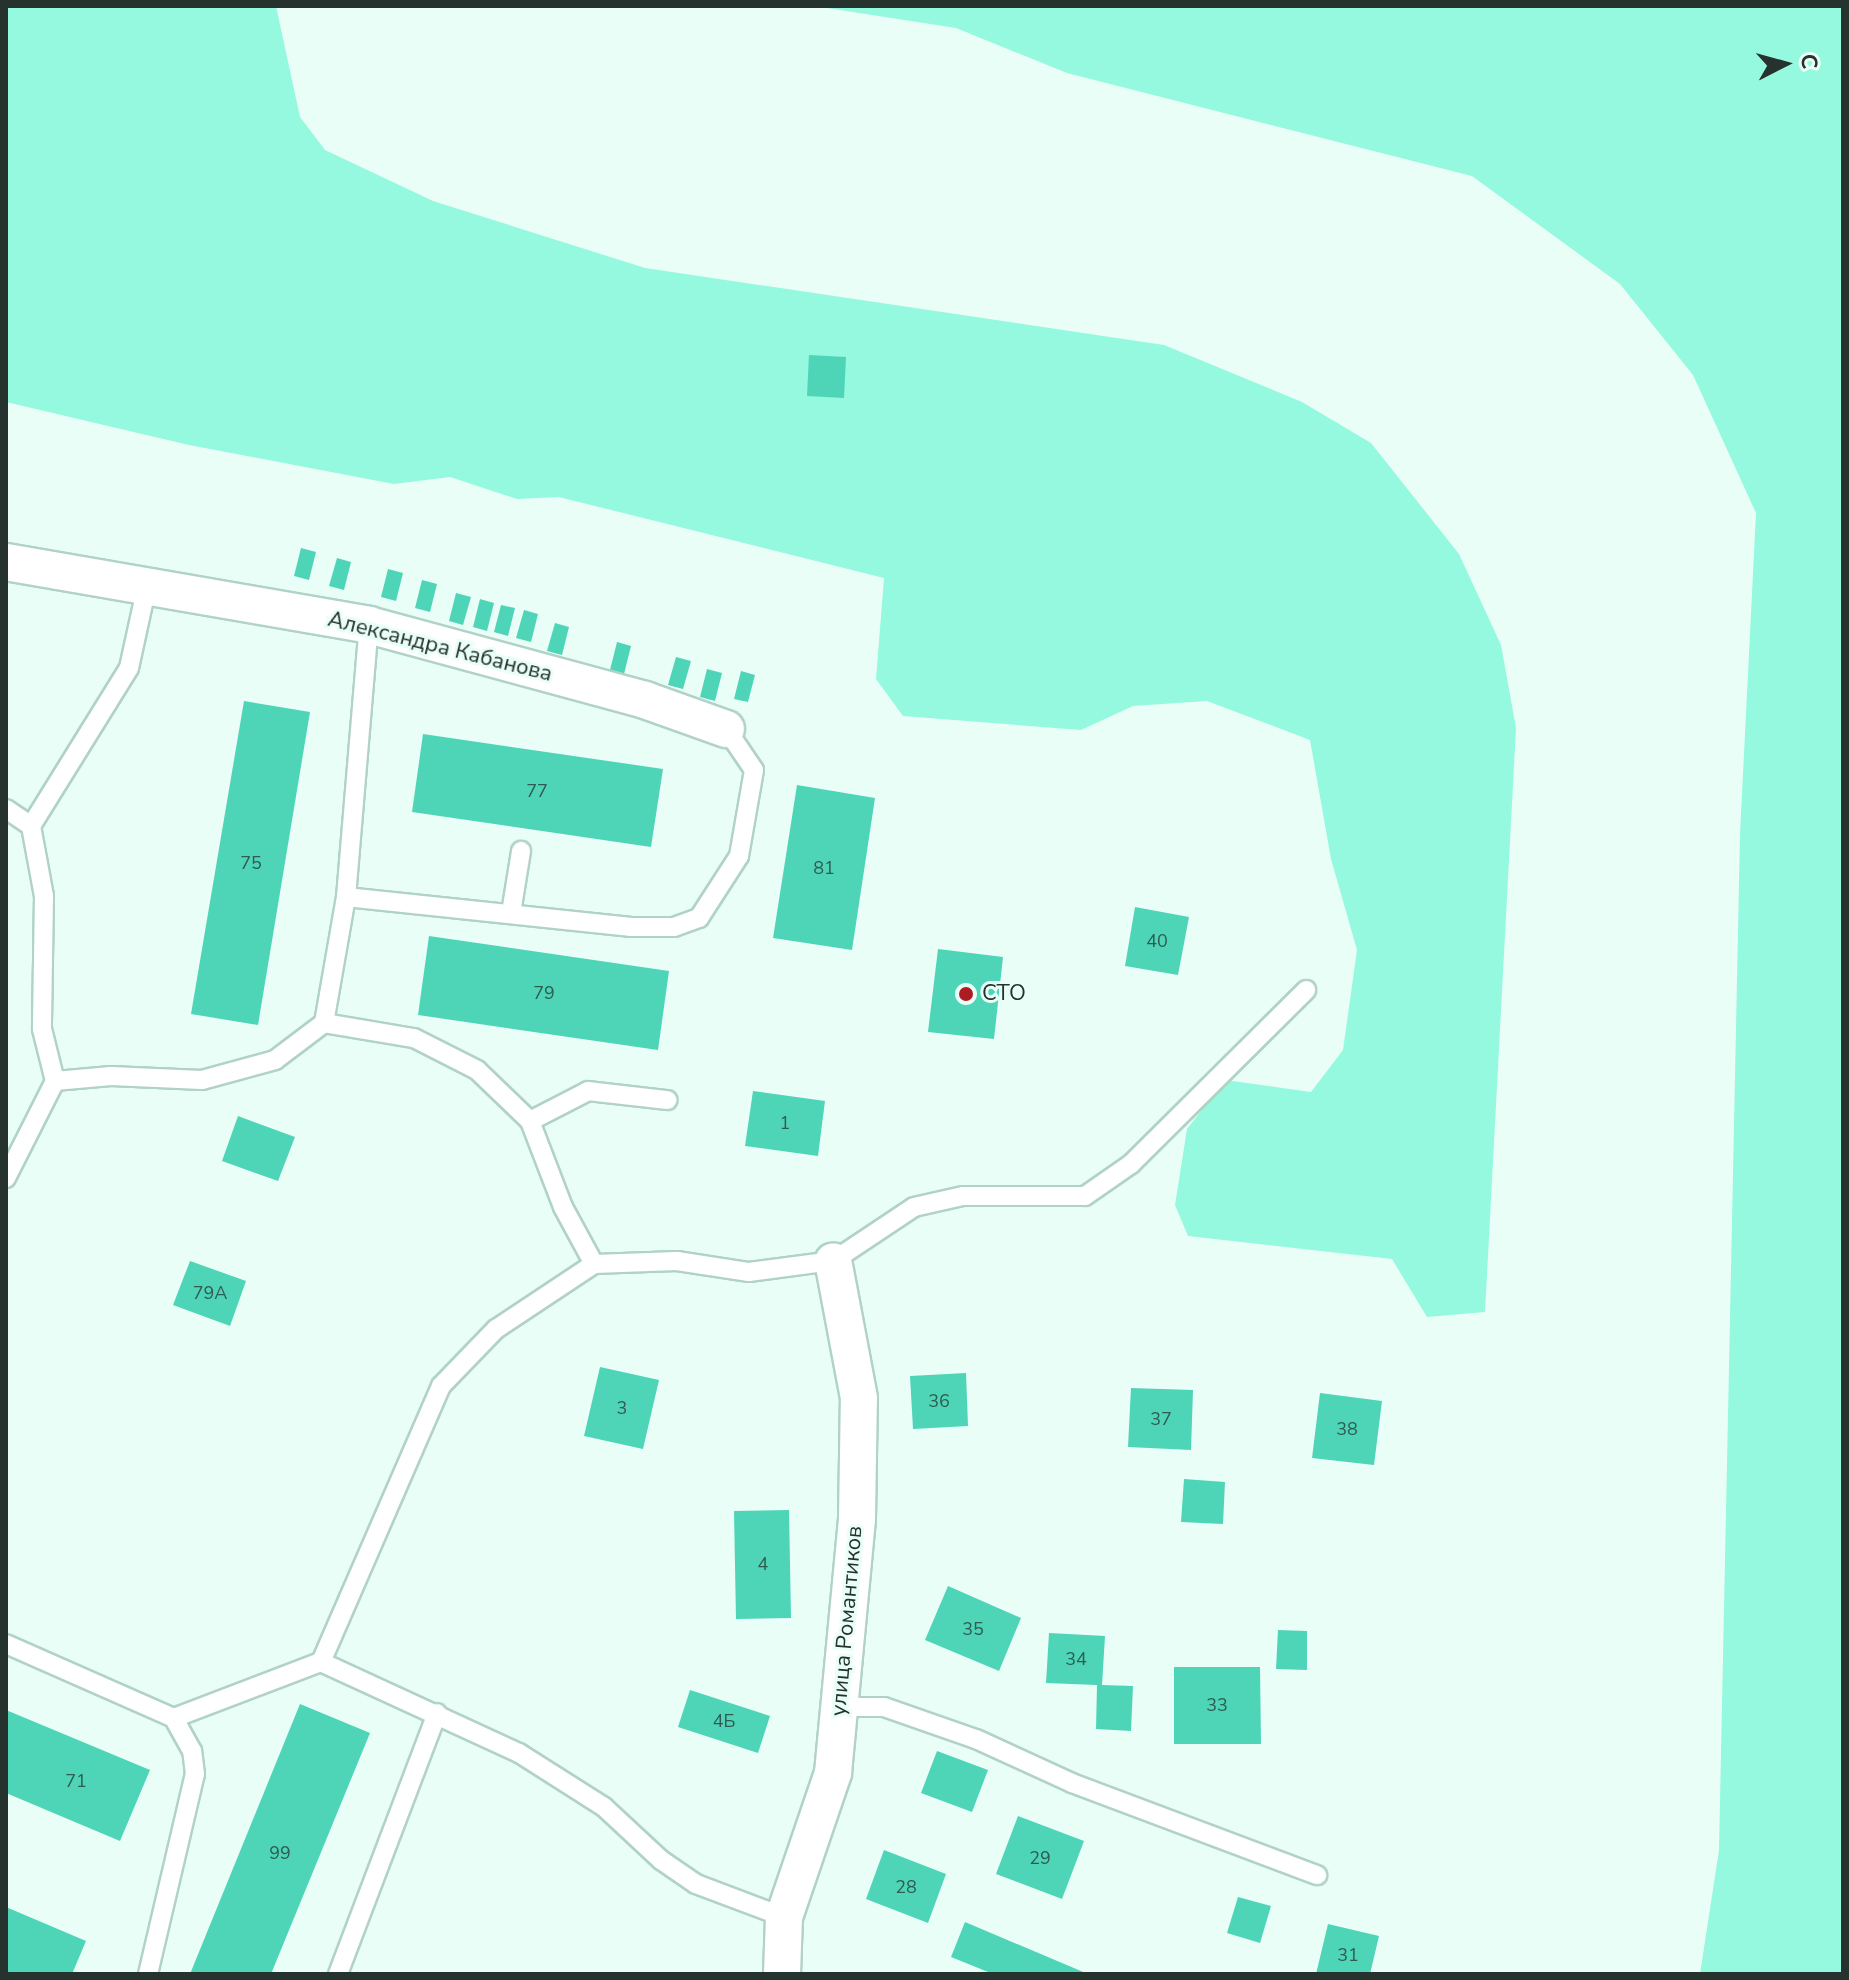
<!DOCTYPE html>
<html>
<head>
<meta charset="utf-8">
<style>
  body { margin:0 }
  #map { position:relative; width:1849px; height:1980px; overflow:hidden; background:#eafef8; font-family:"Nunito Sans",sans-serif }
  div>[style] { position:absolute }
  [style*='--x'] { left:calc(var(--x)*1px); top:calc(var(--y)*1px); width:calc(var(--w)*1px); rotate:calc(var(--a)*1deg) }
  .green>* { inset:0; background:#94f9de }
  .building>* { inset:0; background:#4ed5b7 }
  .roads { filter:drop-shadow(2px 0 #b1d2c8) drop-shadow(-2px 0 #b1d2c8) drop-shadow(0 2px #b1d2c8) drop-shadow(0 -2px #b1d2c8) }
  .service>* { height:18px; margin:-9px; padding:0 9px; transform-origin:9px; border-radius:9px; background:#fff }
  .minor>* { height:36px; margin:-18px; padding:0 18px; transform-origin:18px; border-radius:18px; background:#fff }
  .dots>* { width:22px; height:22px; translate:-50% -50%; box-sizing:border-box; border:4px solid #eafef8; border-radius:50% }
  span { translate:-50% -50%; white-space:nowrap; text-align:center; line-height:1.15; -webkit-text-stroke:6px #eafef8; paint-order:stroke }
  .number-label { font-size:18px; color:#2f5b50 }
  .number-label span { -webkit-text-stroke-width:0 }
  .street-label { font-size:22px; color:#25322e }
  .poi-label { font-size:22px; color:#25322e }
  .left { translate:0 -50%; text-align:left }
  .frame { position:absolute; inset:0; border:8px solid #25322e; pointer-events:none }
  .north { position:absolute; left:1745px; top:24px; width:80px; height:80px; -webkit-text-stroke:6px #eafef8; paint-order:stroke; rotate:84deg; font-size:22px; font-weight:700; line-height:32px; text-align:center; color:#25322e }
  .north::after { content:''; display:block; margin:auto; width:28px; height:36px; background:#25322e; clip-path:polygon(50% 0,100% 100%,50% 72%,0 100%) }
</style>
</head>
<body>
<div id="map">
  <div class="green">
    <div style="clip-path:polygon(6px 6px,276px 6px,300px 117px,325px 150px,433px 201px,645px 268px,1164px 345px,1302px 402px,1371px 443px,1459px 554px,1501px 645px,1516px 728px,1485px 1312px,1427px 1317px,1392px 1259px,1188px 1236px,1175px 1205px,1187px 1129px,1225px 1080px,1311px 1092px,1343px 1050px,1357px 950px,1331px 859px,1310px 740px,1207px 701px,1133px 706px,1081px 730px,903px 716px,876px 679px,884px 578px,559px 497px,517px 499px,450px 477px,394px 484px,189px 445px,6px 402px)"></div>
    <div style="clip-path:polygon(814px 6px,1843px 6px,1843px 1974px,1700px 1974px,1719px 1850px,1740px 834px,1756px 513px,1693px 375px,1620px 284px,1472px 176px,1067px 73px,956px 28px)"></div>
  </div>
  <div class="building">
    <div style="clip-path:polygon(809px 355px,846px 357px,844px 398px,807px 396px)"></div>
    <div style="clip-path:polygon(301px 548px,316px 552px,309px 580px,294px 576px)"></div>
    <div style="clip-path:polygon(337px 558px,351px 562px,344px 590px,329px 586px)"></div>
    <div style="clip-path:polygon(388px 569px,403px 573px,396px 601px,381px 597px)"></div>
    <div style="clip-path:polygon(422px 580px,437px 584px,430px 612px,415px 608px)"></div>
    <div style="clip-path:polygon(456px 593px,471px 597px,463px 625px,449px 621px)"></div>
    <div style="clip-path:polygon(480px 599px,494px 603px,487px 631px,473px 627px)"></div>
    <div style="clip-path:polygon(501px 605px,515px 608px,508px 636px,494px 632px)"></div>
    <div style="clip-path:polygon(524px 610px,538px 614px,531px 642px,516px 638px)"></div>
    <div style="clip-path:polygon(555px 623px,569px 627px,562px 655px,547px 651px)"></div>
    <div style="clip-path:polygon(617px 642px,631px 646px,624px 674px,610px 670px)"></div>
    <div style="clip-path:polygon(676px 657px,691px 661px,683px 689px,668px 685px)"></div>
    <div style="clip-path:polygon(707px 669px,722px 673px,715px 701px,700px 697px)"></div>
    <div style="clip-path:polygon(741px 671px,755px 675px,748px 702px,734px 699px)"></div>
    <div style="clip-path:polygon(244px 701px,310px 712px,258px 1025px,191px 1014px)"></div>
    <div style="clip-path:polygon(423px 734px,663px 769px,651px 847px,412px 812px)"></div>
    <div style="clip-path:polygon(797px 785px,875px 798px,852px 950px,773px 938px)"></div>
    <div style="clip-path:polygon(1135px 907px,1189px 917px,1178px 975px,1125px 966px)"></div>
    <div style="clip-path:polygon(429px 936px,669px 971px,658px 1050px,418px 1015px)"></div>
    <div style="clip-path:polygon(938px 949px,1003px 957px,994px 1039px,928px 1032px)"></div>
    <div style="clip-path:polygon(753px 1091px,825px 1101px,818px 1156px,745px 1146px)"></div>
    <div style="clip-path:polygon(238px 1116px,295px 1137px,278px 1181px,222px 1161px)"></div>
    <div style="clip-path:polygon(190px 1261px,246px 1281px,230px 1326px,173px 1305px)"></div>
    <div style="clip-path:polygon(600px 1367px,659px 1380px,643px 1449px,584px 1436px)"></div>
    <div style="clip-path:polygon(966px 1373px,968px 1426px,913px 1429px,910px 1376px)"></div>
    <div style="clip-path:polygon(1131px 1388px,1193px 1390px,1191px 1450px,1128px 1447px)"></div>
    <div style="clip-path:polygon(1320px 1393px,1382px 1401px,1374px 1465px,1312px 1458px)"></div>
    <div style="clip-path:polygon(1184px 1479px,1225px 1482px,1223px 1524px,1181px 1522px)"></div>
    <div style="clip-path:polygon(789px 1510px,791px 1618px,736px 1619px,734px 1511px)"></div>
    <div style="clip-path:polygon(948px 1586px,1021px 1618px,999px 1671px,925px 1640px)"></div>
    <div style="clip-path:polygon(1278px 1630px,1307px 1631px,1307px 1670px,1276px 1669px)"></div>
    <div style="clip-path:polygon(1049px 1633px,1105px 1636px,1102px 1685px,1133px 1686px,1131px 1731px,1096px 1729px,1097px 1685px,1046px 1683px)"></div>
    <div style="clip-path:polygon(1174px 1667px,1260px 1667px,1261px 1744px,1174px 1744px)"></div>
    <div style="clip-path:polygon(690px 1690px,770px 1716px,758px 1753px,678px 1727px)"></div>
    <div style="clip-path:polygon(300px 1704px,370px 1733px,271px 1974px,190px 1974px)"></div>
    <div style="clip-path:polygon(6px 1710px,150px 1770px,120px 1841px,6px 1793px)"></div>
    <div style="clip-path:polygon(937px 1751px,988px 1770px,972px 1812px,921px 1793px)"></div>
    <div style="clip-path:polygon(1018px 1816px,1084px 1841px,1062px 1899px,996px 1874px)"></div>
    <div style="clip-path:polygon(884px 1850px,946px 1874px,928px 1923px,866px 1899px)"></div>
    <div style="clip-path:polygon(1238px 1897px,1271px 1906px,1260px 1943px,1227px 1933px)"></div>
    <div style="clip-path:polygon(6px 1907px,86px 1941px,72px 1974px,6px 1974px)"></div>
    <div style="clip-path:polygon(965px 1922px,1088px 1974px,993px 1974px,951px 1957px)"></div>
    <div style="clip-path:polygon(1328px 1924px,1379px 1936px,1370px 1974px,1316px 1974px)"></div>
  </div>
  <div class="roads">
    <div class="service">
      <div style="--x:6;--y:809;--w:30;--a:34"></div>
      <div style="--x:31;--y:826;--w:71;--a:79.5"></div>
      <div style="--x:44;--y:896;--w:133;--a:90.9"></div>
      <div style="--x:42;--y:1029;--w:54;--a:76"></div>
      <div style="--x:55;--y:1081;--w:109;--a:116.8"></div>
      <div style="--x:31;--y:826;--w:186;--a:-58.2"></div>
      <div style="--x:129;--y:668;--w:80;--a:-77.7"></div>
      <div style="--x:346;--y:897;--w:273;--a:-85.2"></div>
      <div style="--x:511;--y:913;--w:63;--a:-80.8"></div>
      <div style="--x:324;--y:1023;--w:91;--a:9.5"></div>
      <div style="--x:414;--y:1038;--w:71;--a:26.9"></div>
      <div style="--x:477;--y:1070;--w:74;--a:43.9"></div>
      <div style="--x:530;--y:1121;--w:92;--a:69"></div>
      <div style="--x:563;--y:1207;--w:65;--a:61.5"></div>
      <div style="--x:594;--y:1264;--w:118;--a:146.4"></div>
      <div style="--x:496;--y:1329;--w:79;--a:134"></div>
      <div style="--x:441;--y:1386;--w:301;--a:113.5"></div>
      <div style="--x:321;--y:1662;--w:218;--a:24.7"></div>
      <div style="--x:519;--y:1753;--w:101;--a:32.4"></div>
      <div style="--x:604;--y:1807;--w:78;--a:42.9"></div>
      <div style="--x:661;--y:1860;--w:42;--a:34.4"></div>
      <div style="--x:696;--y:1884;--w:94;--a:20.6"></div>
      <div style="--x:55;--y:1081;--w:56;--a:-5.1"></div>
      <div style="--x:111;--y:1076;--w:91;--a:2.5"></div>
      <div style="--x:202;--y:1080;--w:76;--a:-15.3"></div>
      <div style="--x:275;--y:1060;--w:61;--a:-37.1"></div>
      <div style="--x:324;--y:1023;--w:128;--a:-80.1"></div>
      <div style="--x:346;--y:897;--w:287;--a:6"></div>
      <div style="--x:631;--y:927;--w:43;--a:0"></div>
      <div style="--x:674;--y:927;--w:27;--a:-20"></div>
      <div style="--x:699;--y:918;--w:74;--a:-57.2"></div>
      <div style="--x:739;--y:856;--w:87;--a:-80.1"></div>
      <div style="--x:754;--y:770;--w:50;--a:-124.3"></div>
      <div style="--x:530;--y:1121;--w:65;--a:-27.3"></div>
      <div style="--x:588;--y:1091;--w:80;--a:6.5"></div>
      <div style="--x:594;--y:1264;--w:83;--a:-2.1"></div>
      <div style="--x:677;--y:1261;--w:73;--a:8.7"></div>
      <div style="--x:749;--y:1272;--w:85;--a:-7.5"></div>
      <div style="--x:833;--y:1261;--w:97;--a:-33.7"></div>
      <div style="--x:914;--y:1207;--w:50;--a:-12.7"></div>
      <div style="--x:963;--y:1196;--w:122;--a:0"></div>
      <div style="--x:1085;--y:1196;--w:56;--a:-34.8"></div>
      <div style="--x:1131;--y:1164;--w:247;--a:-44.8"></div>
      <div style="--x:6;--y:1644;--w:184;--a:23.8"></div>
      <div style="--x:838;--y:1707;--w:46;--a:0"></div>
      <div style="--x:884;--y:1707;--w:97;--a:19.2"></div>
      <div style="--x:976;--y:1739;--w:106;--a:24.6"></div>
      <div style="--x:1072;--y:1783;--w:262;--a:20.6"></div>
      <div style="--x:148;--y:1974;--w:205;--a:-76.8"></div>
      <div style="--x:195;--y:1774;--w:23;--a:-97"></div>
      <div style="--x:192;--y:1751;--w:38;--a:-119"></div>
      <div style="--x:174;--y:1718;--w:157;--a:-20.9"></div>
      <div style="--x:338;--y:1974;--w:279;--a:-69.2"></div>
    </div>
    <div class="minor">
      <div style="--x:6;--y:562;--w:368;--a:9.8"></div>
      <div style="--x:369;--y:625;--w:286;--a:15.2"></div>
      <div style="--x:645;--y:700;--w:86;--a:19.7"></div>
      <div style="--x:782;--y:1974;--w:57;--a:-88"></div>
      <div style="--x:784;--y:1917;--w:152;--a:-71.2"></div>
      <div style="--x:833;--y:1773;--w:255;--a:-84.6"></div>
      <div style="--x:857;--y:1519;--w:121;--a:-89.1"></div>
      <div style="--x:859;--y:1398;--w:139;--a:-100.7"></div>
    </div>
  </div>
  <div class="dots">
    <div style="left:966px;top:994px;background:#ae1c23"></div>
  </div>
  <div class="number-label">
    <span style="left:537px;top:791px">77</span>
    <span style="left:251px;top:863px">75</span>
    <span style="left:824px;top:868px">81</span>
    <span style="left:1157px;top:941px">40</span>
    <span style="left:544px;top:993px">79</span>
    <span style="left:785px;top:1123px">1</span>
    <span style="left:210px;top:1293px">79А</span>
    <span style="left:939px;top:1401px">36</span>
    <span style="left:622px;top:1408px">3</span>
    <span style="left:1161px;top:1419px">37</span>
    <span style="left:1347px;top:1429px">38</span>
    <span style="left:763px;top:1564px">4</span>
    <span style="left:973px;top:1629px">35</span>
    <span style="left:1076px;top:1659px">34</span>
    <span style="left:1217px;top:1705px">33</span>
    <span style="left:724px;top:1721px">4Б</span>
    <span style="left:76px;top:1781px">71</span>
    <span style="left:280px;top:1853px">99</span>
    <span style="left:1040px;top:1858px">29</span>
    <span style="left:906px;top:1887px">28</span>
    <span style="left:1348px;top:1955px">31</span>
  </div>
  <div class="street-label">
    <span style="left:440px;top:647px;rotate:14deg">Александра Кабанова</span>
    <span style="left:847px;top:1621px;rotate:-85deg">улица Романтиков</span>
  </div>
  <div class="poi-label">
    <span class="left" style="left:982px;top:994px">СТО</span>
  </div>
  <div class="frame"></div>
  <div class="north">С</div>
</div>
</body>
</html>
